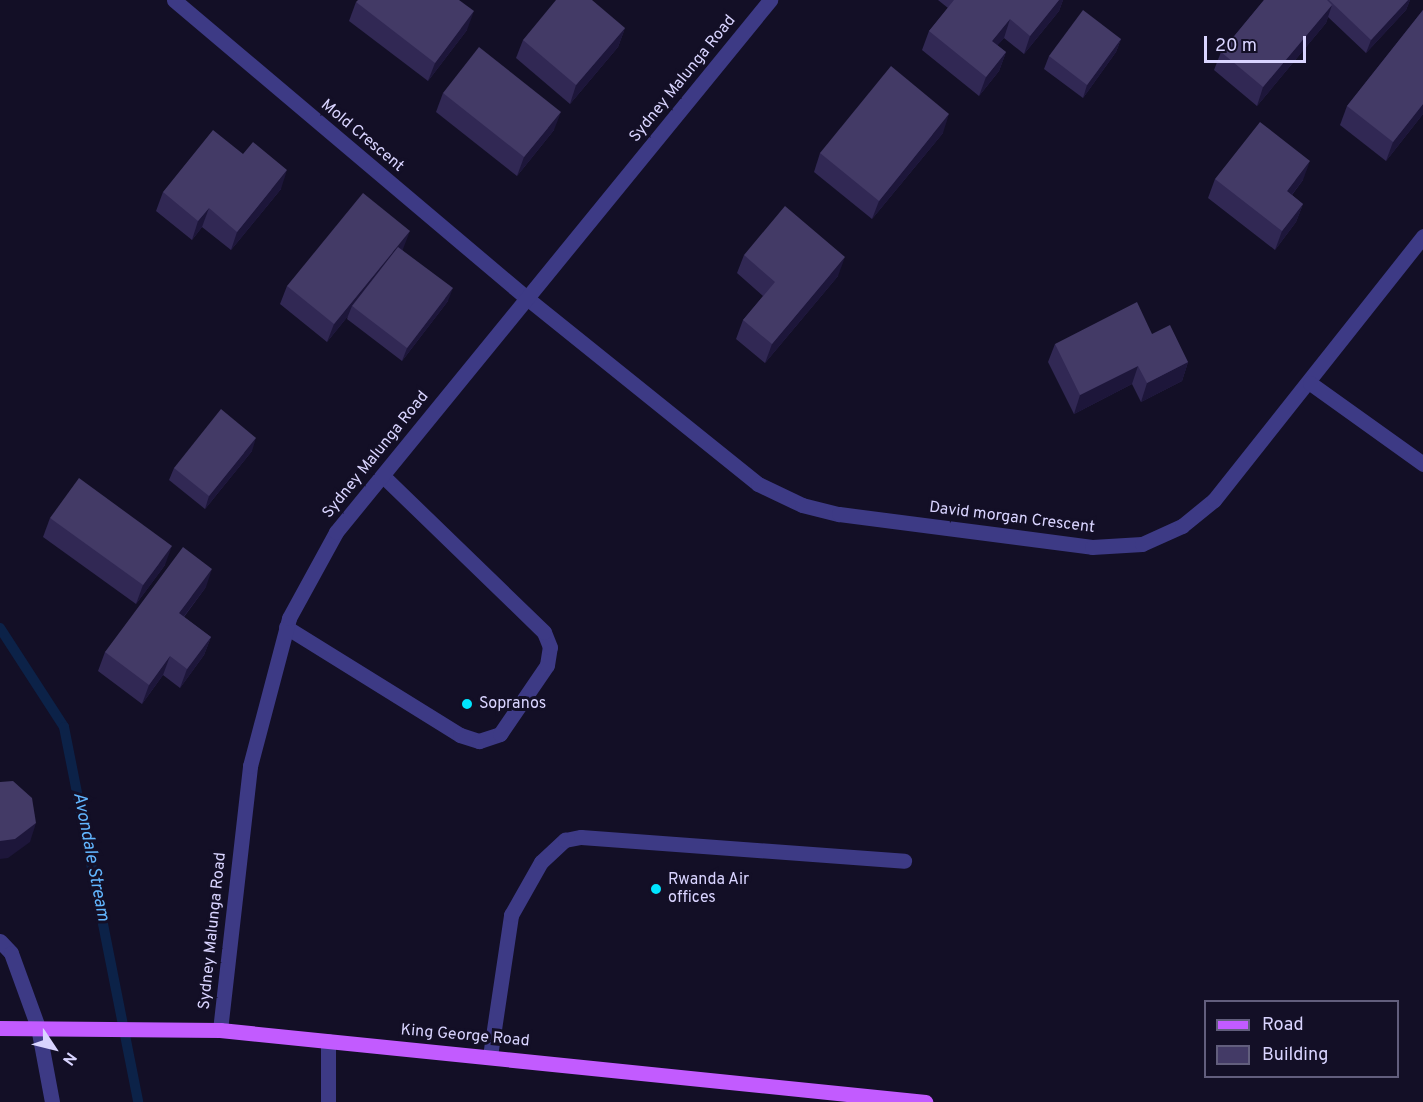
<!DOCTYPE html>
<html>
<head>
<meta charset="utf-8">
<style>
  body { margin:0 }
  #map { position:relative; width:1423px; height:1102px; overflow:hidden; background:#130f26; font-family:Overpass,sans-serif }
  div>[style] { position:absolute }
  [style*='--x'] { left:calc(var(--x)*1px); top:calc(var(--y)*1px); width:calc(var(--w)*1px); rotate:calc(var(--a)*1deg) }
  .stream>* { height:10px; margin:-5px; padding:0 5px; transform-origin:5px; border-radius:5px; background:#0c2248 }
  .minor>* { height:15px; margin:-7.5px; padding:0 7.5px; transform-origin:7.5px; border-radius:7.5px; background:#3d3a85 }
  .major>* { height:15px; margin:-7.5px; padding:0 7.5px; transform-origin:7.5px; border-radius:7.5px; background:#c25bff }
  .wall>* { inset:0; background:#312854 }
  .shaded-wall>* { inset:0; background:#1d163a }
  .building>* { inset:0; background:#433a66 }
  .dots>* { width:16px; height:16px; translate:-50% -50%; box-sizing:border-box; border:3px solid #130f26; border-radius:50% }
  span { translate:-50% -50%; white-space:nowrap; text-align:center; line-height:1.15; -webkit-text-stroke:6px #130f26; paint-order:stroke }
  .street-label { font-size:16px; color:#d9d4ff }
  .poi-label { font-size:16px; color:#d9d4ff }
  .left { translate:0 -50%; text-align:left }
  .water-label { font-size:18px; color:#62b6ff; font-style:italic }
  .legend { position:absolute; left:1204px; top:1000px; width:195px; height:78px; box-sizing:border-box; background:#130f26; border:2px solid #625e7d; margin:0; padding:8px 10px; list-style:none; font-size:18px; color:#d9d4ff }
  .legend li { display:flex; align-items:center; gap:12px; height:30px }
  .legend b { width:30px; border:2px solid #625e7d }
  .north { position:absolute; left:24px; top:1018px; width:60px; height:60px; -webkit-text-stroke:4px #130f26; paint-order:stroke; rotate:125deg; font-size:16px; font-weight:700; line-height:24px; text-align:center; color:#d9d4ff }
  .north::after { content:''; display:block; margin:auto; width:21px; height:27px; background:#d9d4ff; clip-path:polygon(50% 0,100% 100%,50% 72%,0 100%) }
  .scale { position:absolute; left:1204px; top:36px; width:102px; height:27px; box-sizing:border-box; border:3px solid #d9d4ff; border-top:0; padding-left:8px; font-size:18px; line-height:21px; white-space:nowrap; color:#d9d4ff; -webkit-text-stroke:4px #130f26; paint-order:stroke }
</style>
</head>
<body>
<div id="map">
  <div class="stream">
    <div style="--x:0;--y:628;--w:118;--a:57.1"></div>
    <div style="--x:64;--y:727;--w:382;--a:78.8"></div>
  </div>
  <div class="minor">
    <div style="--x:174;--y:0;--w:463;--a:40.2"></div>
    <div style="--x:528;--y:299;--w:295;--a:38.8"></div>
    <div style="--x:758;--y:484;--w:49;--a:25.5"></div>
    <div style="--x:802;--y:505;--w:38;--a:14"></div>
    <div style="--x:839;--y:514;--w:255;--a:7.4"></div>
    <div style="--x:1092;--y:547;--w:50;--a:-3.4"></div>
    <div style="--x:1142;--y:544;--w:44;--a:-24.2"></div>
    <div style="--x:1182;--y:526;--w:41;--a:-39.1"></div>
    <div style="--x:1214;--y:500;--w:337;--a:-51.6"></div>
    <div style="--x:1310;--y:383;--w:139;--a:35.6"></div>
    <div style="--x:286;--y:627;--w:205;--a:31.8"></div>
    <div style="--x:460;--y:735;--w:20;--a:18"></div>
    <div style="--x:479;--y:741;--w:22;--a:-18"></div>
    <div style="--x:500;--y:734;--w:83;--a:-55.7"></div>
    <div style="--x:547;--y:665;--w:18;--a:-81"></div>
    <div style="--x:550;--y:647;--w:16;--a:-112"></div>
    <div style="--x:544;--y:632;--w:224;--a:-135.9"></div>
    <div style="--x:0;--y:941;--w:16;--a:47"></div>
    <div style="--x:11;--y:953;--w:79;--a:70"></div>
    <div style="--x:38;--y:1027;--w:76;--a:79.4"></div>
    <div style="--x:220;--y:1030;--w:266;--a:-83.5"></div>
    <div style="--x:250;--y:766;--w:153;--a:-75.2"></div>
    <div style="--x:289;--y:618;--w:98;--a:-61.3"></div>
    <div style="--x:336;--y:532;--w:687;--a:-50.79"></div>
    <div style="--x:328;--y:1041;--w:61;--a:90"></div>
    <div style="--x:490;--y:1056;--w:143;--a:-81.5"></div>
    <div style="--x:511;--y:915;--w:61;--a:-60.5"></div>
    <div style="--x:541;--y:862;--w:33;--a:-43"></div>
    <div style="--x:565;--y:840;--w:16;--a:-11"></div>
    <div style="--x:581;--y:837;--w:324;--a:4.2"></div>
  </div>
  <div class="major">
    <div style="--x:0;--y:1028;--w:220;--a:0.5"></div>
    <div style="--x:220;--y:1030;--w:709;--a:5.83"></div>
  </div>
  <div class="wall">
    <div style="clip-path:polygon(938px 0,1063px 0,1059px 11px,1024px 54px,1004px 38px,997px 45px,1006px 52px,999px 71px,979px 96px,922px 50px,929px 31px,948px 8px)"></div>
    <div style="clip-path:polygon(1264px 0,1410px 0,1406px 10px,1366px 53px,1328px 17px,1326px 23px,1257px 106px,1214px 70px,1221px 52px)"></div>
    <div style="clip-path:polygon(356px 2px,467px 30px,428px 81px,349px 21px)"></div>
    <div style="clip-path:polygon(1423px 10px,1423px 114px,1386px 161px,1340px 125px,1347px 106px)"></div>
    <div style="clip-path:polygon(625px 28px,618px 47px,570px 104px,516px 58px,523px 40px)"></div>
    <div style="clip-path:polygon(1121px 39px,1116px 52px,1083px 98px,1044px 69px,1049px 56px)"></div>
    <div style="clip-path:polygon(443px 93px,554px 130px,517px 176px,436px 112px)"></div>
    <div style="clip-path:polygon(943px 133px,872px 219px,814px 172px,820px 153px)"></div>
    <div style="clip-path:polygon(1215px 179px,1303px 180px,1292px 195px,1303px 204px,1296px 222px,1275px 250px,1208px 198px)"></div>
    <div style="clip-path:polygon(281px 189px,231px 250px,202px 227px,192px 240px,156px 211px,163px 192px)"></div>
    <div style="clip-path:polygon(403px 249px,402px 250px,448px 301px,402px 361px,347px 319px,348px 316px,327px 342px,280px 304px,287px 286px)"></div>
    <div style="clip-path:polygon(744px 255px,838px 276px,765px 363px,736px 339px,743px 320px,763px 296px,737px 273px)"></div>
    <div style="clip-path:polygon(1152px 334px,1188px 362px,1182px 381px,1141px 402px,1132px 384px,1074px 414px,1048px 362px,1055px 344px)"></div>
    <div style="clip-path:polygon(252px 451px,205px 509px,169px 480px,174px 468px)"></div>
    <div style="clip-path:polygon(50px 518px,165px 565px,136px 604px,43px 537px)"></div>
    <div style="clip-path:polygon(206px 587px,184px 617px,211px 637px,204px 655px,180px 688px,163px 675px,142px 704px,98px 671px,105px 652px)"></div>
  </div>
  <div class="shaded-wall">
    <div style="clip-path:polygon(1059px 0,1063px 0,1059px 11px,1024px 54px,1030px 36px)"></div>
    <div style="clip-path:polygon(1408px 0,1410px 0,1406px 10px,1366px 53px,1371px 40px)"></div>
    <div style="clip-path:polygon(1332px 5px,1326px 23px,1257px 106px,1263px 87px)"></div>
    <div style="clip-path:polygon(474px 11px,467px 30px,428px 81px,435px 63px)"></div>
    <div style="clip-path:polygon(1010px 19px,1004px 38px,986px 59px,992px 41px)"></div>
    <div style="clip-path:polygon(625px 28px,618px 47px,570px 104px,576px 85px)"></div>
    <div style="clip-path:polygon(1121px 39px,1116px 52px,1083px 98px,1087px 85px)"></div>
    <div style="clip-path:polygon(1006px 52px,999px 71px,979px 96px,986px 77px)"></div>
    <div style="clip-path:polygon(1423px 104px,1423px 114px,1386px 161px,1393px 142px)"></div>
    <div style="clip-path:polygon(561px 112px,554px 130px,517px 176px,524px 157px)"></div>
    <div style="clip-path:polygon(949px 114px,943px 133px,872px 219px,879px 201px)"></div>
    <div style="clip-path:polygon(1310px 161px,1303px 180px,1280px 210px,1287px 191px)"></div>
    <div style="clip-path:polygon(287px 170px,281px 189px,231px 250px,237px 232px)"></div>
    <div style="clip-path:polygon(1303px 204px,1296px 222px,1275px 250px,1282px 231px)"></div>
    <div style="clip-path:polygon(209px 208px,202px 227px,192px 240px,198px 221px)"></div>
    <div style="clip-path:polygon(410px 231px,403px 249px,355px 308px,352px 306px,348px 316px,327px 342px,334px 324px)"></div>
    <div style="clip-path:polygon(845px 257px,838px 276px,765px 363px,772px 344px)"></div>
    <div style="clip-path:polygon(453px 288px,448px 301px,402px 361px,407px 348px)"></div>
    <div style="clip-path:polygon(1188px 362px,1182px 381px,1141px 402px,1147px 383px)"></div>
    <div style="clip-path:polygon(1138px 366px,1132px 384px,1074px 414px,1080px 395px)"></div>
    <div style="clip-path:polygon(256px 438px,252px 451px,205px 509px,209px 496px)"></div>
    <div style="clip-path:polygon(172px 546px,165px 565px,136px 604px,143px 585px)"></div>
    <div style="clip-path:polygon(212px 569px,206px 587px,172px 632px,179px 613px)"></div>
    <div style="clip-path:polygon(211px 637px,204px 655px,180px 688px,187px 669px)"></div>
    <div style="clip-path:polygon(170px 656px,163px 675px,142px 704px,149px 685px)"></div>
    <div style="clip-path:polygon(36px 823px,30px 842px,8px 858px,0 859px,0 841px)"></div>
  </div>
  <div class="building">
    <div style="clip-path:polygon(358px 0,459px 0,474px 11px,435px 63px,356px 2px)"></div>
    <div style="clip-path:polygon(556px 0,592px 0,625px 28px,576px 85px,523px 40px)"></div>
    <div style="clip-path:polygon(954px 0,1059px 0,1030px 36px,1010px 19px,992px 41px,1006px 52px,986px 77px,929px 31px)"></div>
    <div style="clip-path:polygon(1264px 0,1327px 0,1332px 5px,1263px 87px,1221px 52px)"></div>
    <div style="clip-path:polygon(1329px 0,1408px 0,1371px 40px)"></div>
    <div style="clip-path:polygon(1083px 10px,1121px 39px,1087px 85px,1049px 56px)"></div>
    <div style="clip-path:polygon(1423px 10px,1423px 104px,1393px 142px,1347px 106px)"></div>
    <div style="clip-path:polygon(479px 47px,561px 112px,524px 157px,443px 93px)"></div>
    <div style="clip-path:polygon(891px 66px,949px 114px,879px 201px,820px 153px)"></div>
    <div style="clip-path:polygon(1260px 122px,1310px 161px,1287px 191px,1303px 204px,1282px 231px,1215px 179px)"></div>
    <div style="clip-path:polygon(213px 130px,243px 154px,253px 142px,287px 170px,237px 232px,209px 208px,198px 221px,163px 192px)"></div>
    <div style="clip-path:polygon(363px 193px,410px 231px,334px 324px,287px 286px)"></div>
    <div style="clip-path:polygon(785px 206px,845px 257px,772px 344px,743px 320px,775px 282px,744px 255px)"></div>
    <div style="clip-path:polygon(398px 247px,453px 288px,407px 348px,352px 306px)"></div>
    <div style="clip-path:polygon(1137px 302px,1152px 334px,1170px 325px,1188px 362px,1147px 383px,1138px 366px,1080px 395px,1055px 344px)"></div>
    <div style="clip-path:polygon(221px 409px,256px 438px,209px 496px,174px 468px)"></div>
    <div style="clip-path:polygon(79px 478px,172px 546px,143px 585px,50px 518px)"></div>
    <div style="clip-path:polygon(183px 547px,212px 569px,179px 613px,211px 637px,187px 669px,170px 656px,149px 685px,105px 652px)"></div>
    <div style="clip-path:polygon(13px 781px,32px 798px,36px 823px,15px 839px,0 841px,0 782px)"></div>
  </div>
  <div class="dots">
    <div style="left:467px;top:704px;background:#00e5ff"></div>
    <div style="left:656px;top:889px;background:#00e5ff"></div>
  </div>
  <div class="street-label">
    <span style="left:683px;top:79px;rotate:-51deg">Sydney Malunga Road</span>
    <span style="left:362px;top:136px;rotate:40deg">Mold Crescent</span>
    <span style="left:376px;top:455px;rotate:-51deg">Sydney Malunga Road</span>
    <span style="left:1012px;top:518px;rotate:7deg">David morgan Crescent</span>
    <span style="left:213px;top:931px;rotate:-84deg">Sydney Malunga Road</span>
    <span style="left:465px;top:1036px;rotate:5deg">King George Road</span>
  </div>
  <div class="poi-label">
    <span class="left" style="left:479px;top:704px">Sopranos</span>
    <span class="left" style="left:668px;top:889px">Rwanda Air<br>offices</span>
  </div>
  <div class="water-label">
    <span style="left:90px;top:857px;rotate:79deg">Avondale Stream</span>
  </div>
  <ul class="legend">
  <li><b style="height:8px;background:#c25bff"></b>Road</li>
  <li><b style="height:16px;background:#433a66"></b>Building</li>
  </ul>
  <div class="north">N</div>
  <div class="scale">20 m</div>
</div>
</body>
</html>
